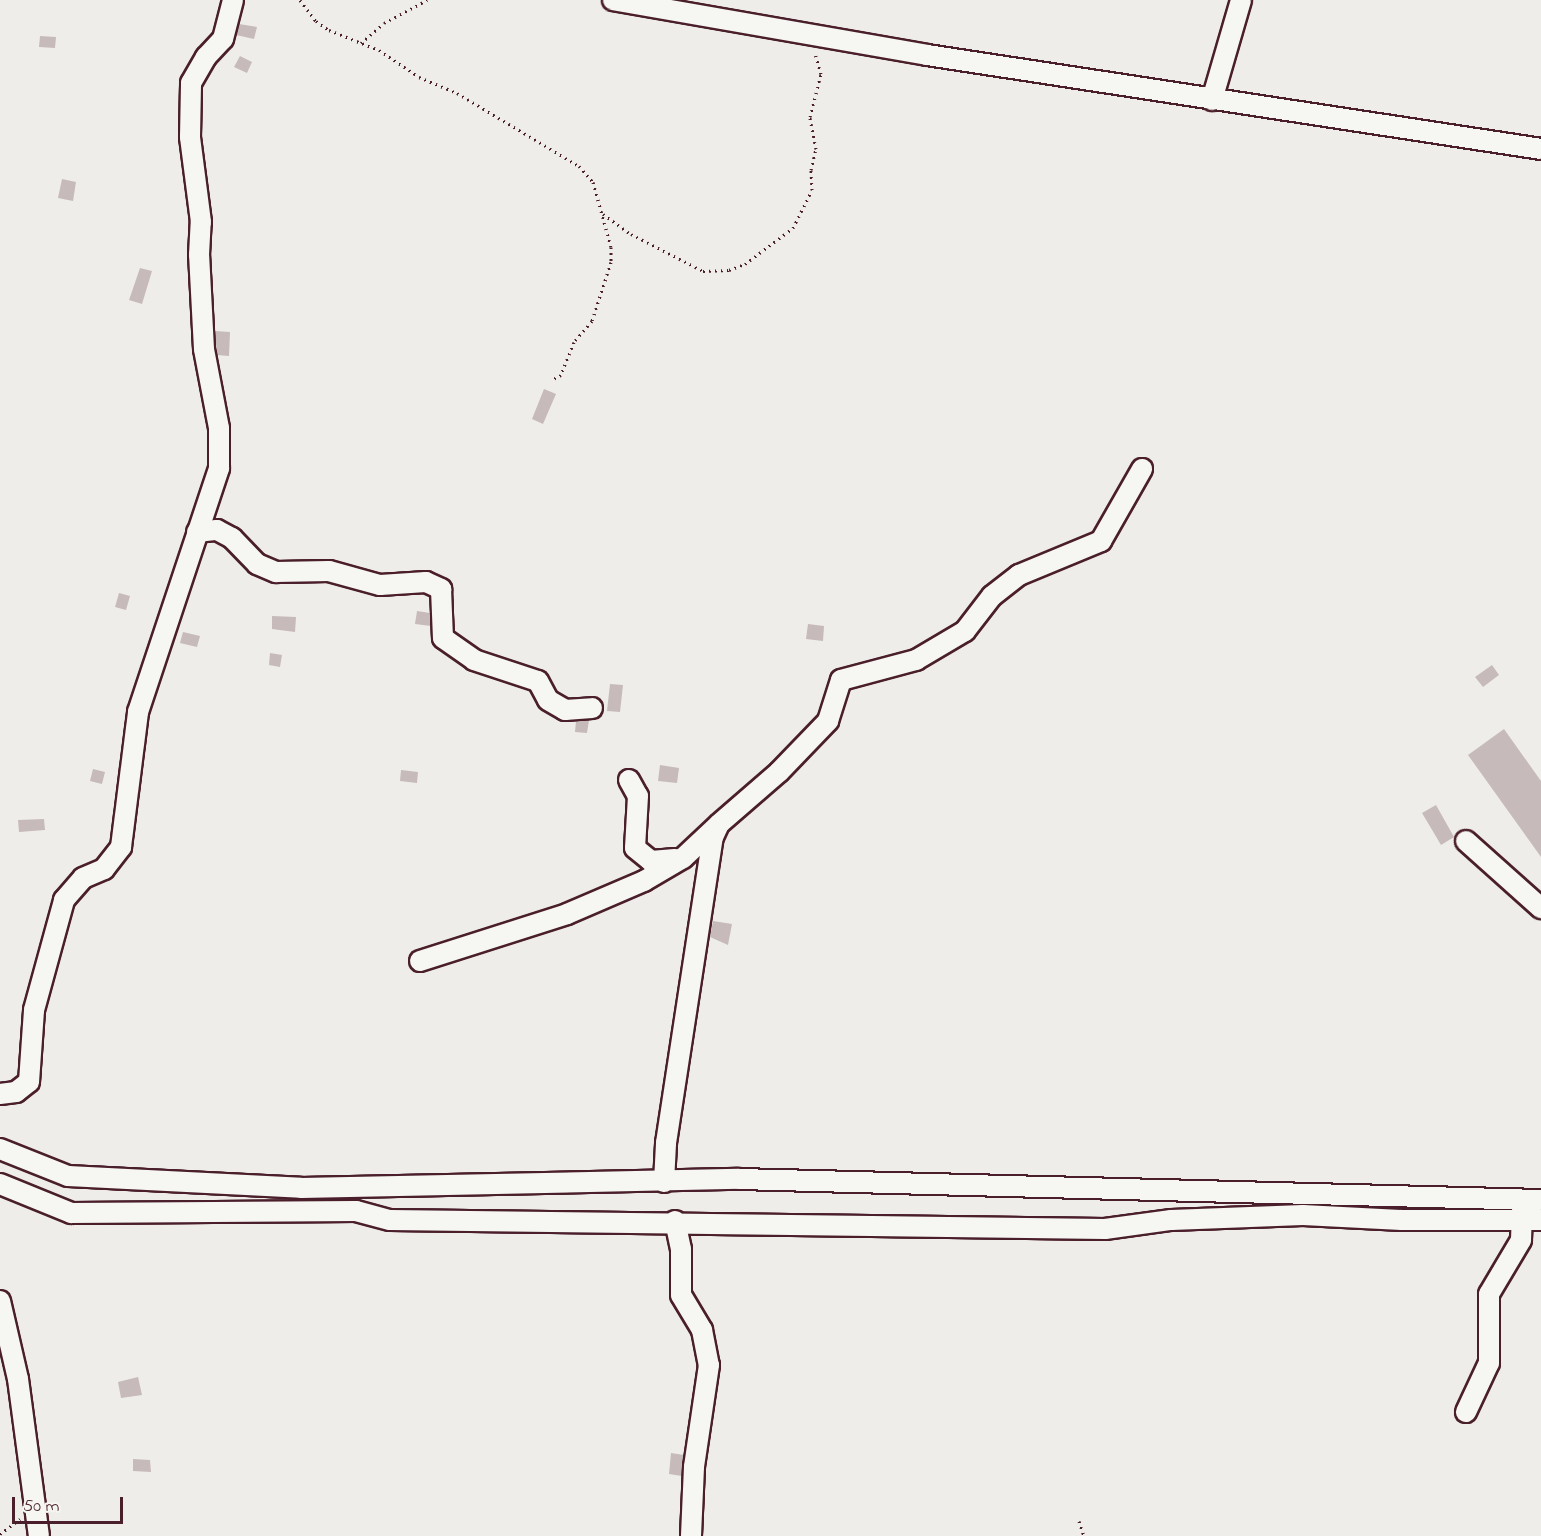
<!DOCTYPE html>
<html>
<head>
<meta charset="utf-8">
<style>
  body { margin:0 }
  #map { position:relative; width:1541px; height:1536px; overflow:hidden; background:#efedea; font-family:"Indie Flower",sans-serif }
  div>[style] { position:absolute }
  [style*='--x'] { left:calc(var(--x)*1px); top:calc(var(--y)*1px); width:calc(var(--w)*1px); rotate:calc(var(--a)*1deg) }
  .building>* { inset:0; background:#c6babb }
  .path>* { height:3px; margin-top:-1.5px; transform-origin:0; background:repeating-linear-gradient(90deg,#4a1f2b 0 1.5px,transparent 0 6px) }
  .roads { filter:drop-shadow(2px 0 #4a1f2b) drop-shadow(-2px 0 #4a1f2b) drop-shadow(0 2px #4a1f2b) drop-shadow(0 -2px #4a1f2b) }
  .minor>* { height:20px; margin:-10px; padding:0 10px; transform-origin:10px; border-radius:10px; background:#f6f6f2 }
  span { translate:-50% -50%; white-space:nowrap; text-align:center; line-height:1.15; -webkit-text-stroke:4.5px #f6f6f2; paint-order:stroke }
  .scale { position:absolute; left:12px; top:1497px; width:111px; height:27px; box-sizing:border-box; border:3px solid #4a1f2b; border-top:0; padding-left:8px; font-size:18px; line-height:21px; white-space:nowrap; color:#4a1f2b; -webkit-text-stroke:4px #f6f6f2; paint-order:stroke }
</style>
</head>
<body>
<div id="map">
  <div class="building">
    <div style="clip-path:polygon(239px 24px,257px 27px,254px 39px,236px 35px)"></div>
    <div style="clip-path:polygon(40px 36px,56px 37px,55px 48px,39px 47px)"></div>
    <div style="clip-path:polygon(240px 56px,252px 62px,247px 73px,234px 67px)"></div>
    <div style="clip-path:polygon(62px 179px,76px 182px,73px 201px,58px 198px)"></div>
    <div style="clip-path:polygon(140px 268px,152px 271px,142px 304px,129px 300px)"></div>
    <div style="clip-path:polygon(215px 331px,230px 332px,229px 356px,217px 355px)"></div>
    <div style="clip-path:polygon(544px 389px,556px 394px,543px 424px,532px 419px)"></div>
    <div style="clip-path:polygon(119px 593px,130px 596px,126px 610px,115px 607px)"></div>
    <div style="clip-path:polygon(417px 611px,430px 613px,431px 626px,415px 624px)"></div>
    <div style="clip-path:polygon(272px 616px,296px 617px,295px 632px,272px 629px)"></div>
    <div style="clip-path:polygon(808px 624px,824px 626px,823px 641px,806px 639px)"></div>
    <div style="clip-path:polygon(183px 632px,200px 636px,197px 647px,180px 643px)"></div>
    <div style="clip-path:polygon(270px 653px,282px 655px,280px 667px,269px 665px)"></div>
    <div style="clip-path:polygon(1492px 665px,1499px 675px,1483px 687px,1475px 677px)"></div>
    <div style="clip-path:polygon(610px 684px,623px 685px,620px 712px,607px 711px)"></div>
    <div style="clip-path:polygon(589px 720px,587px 733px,575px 732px,576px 721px)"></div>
    <div style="clip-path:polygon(1504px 729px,1541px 781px,1541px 857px,1468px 755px)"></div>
    <div style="clip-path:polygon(660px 765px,679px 768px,677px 783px,658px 781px)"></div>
    <div style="clip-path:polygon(93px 769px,105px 772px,102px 784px,90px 781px)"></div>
    <div style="clip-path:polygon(401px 770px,418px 772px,417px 783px,400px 781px)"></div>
    <div style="clip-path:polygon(1436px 805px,1454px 837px,1441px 845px,1422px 813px)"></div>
    <div style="clip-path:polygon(44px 819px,45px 830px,19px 832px,18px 820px)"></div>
    <div style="clip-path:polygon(713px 921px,732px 924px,728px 945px,710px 937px)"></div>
    <div style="clip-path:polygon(138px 1377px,142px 1395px,121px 1398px,118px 1382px)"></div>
    <div style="clip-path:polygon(671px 1453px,684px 1455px,682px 1476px,669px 1474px)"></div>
    <div style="clip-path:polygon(133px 1459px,150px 1460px,151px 1472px,133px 1471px)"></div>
  </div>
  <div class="path">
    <div style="--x:300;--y:0;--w:26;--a:53"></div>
    <div style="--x:316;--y:21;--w:16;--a:35"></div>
    <div style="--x:329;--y:30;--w:54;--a:21.8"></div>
    <div style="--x:379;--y:50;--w:48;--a:34"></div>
    <div style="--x:419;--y:77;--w:41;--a:22.8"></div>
    <div style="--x:457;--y:93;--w:142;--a:30.9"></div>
    <div style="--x:579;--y:166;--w:21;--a:49"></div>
    <div style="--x:593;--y:182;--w:67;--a:74.5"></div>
    <div style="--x:611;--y:247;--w:15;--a:90"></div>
    <div style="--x:611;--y:262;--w:62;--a:107.9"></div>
    <div style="--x:592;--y:321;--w:28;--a:131"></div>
    <div style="--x:574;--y:342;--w:35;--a:112"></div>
    <div style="--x:561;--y:375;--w:9;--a:153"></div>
    <div style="--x:361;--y:43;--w:30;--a:-41"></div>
    <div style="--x:384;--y:23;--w:49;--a:-28.1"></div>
    <div style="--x:603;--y:214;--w:34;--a:36"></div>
    <div style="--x:631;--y:234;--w:81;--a:27.2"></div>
    <div style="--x:703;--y:271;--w:26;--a:-2"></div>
    <div style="--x:729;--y:270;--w:17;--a:-21"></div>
    <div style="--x:745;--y:264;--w:60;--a:-36.9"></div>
    <div style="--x:793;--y:228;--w:42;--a:-63.4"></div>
    <div style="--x:812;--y:190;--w:20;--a:-93"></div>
    <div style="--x:811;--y:170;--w:22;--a:-77"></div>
    <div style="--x:816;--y:149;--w:33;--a:-101"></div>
    <div style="--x:810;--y:117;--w:44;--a:-75.7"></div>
    <div style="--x:821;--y:74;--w:22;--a:-106"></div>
    <div style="--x:1079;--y:1521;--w:16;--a:72"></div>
    <div style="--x:0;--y:1534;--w:25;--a:-37"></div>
  </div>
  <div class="roads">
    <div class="minor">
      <div style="--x:613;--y:0;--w:319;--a:9.9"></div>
      <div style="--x:927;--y:55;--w:621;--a:8.7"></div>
      <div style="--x:1212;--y:100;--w:104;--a:-73.8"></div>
      <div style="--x:197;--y:532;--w:20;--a:-6"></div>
      <div style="--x:217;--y:530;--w:17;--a:28"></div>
      <div style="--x:232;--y:538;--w:36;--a:46"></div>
      <div style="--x:257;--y:564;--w:21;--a:23"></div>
      <div style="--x:276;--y:572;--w:53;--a:-1.1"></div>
      <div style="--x:329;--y:571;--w:53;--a:15.4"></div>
      <div style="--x:380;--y:585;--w:46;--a:-3.7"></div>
      <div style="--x:426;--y:582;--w:17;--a:25"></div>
      <div style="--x:441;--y:589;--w:49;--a:87.7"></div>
      <div style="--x:443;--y:638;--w:38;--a:35"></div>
      <div style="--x:474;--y:660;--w:67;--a:18.2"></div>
      <div style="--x:538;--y:681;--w:21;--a:62"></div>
      <div style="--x:548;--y:700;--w:20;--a:30"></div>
      <div style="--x:565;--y:710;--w:27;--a:-4"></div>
      <div style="--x:629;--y:780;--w:18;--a:61"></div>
      <div style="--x:638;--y:796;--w:52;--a:93.3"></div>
      <div style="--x:635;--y:848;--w:21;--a:39"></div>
      <div style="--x:651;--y:861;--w:24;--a:-5"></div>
      <div style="--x:1466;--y:841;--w:101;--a:41.8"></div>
      <div style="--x:420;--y:961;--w:154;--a:-17.7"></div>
      <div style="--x:567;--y:914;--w:84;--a:-23.2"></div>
      <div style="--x:644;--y:881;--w:45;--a:-30.5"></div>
      <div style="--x:683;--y:858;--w:47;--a:-43.3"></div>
      <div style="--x:0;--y:1094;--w:16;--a:-7"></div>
      <div style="--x:16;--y:1092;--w:16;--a:-38"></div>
      <div style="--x:29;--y:1082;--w:72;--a:-86"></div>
      <div style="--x:34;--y:1010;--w:114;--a:-74.7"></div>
      <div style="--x:64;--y:900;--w:29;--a:-49"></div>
      <div style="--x:83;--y:878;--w:23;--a:-23"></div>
      <div style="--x:104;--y:869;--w:28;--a:-52"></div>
      <div style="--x:121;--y:847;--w:136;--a:-82.8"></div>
      <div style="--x:138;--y:712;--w:257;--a:-71.6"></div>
      <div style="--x:219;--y:468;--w:40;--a:-90"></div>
      <div style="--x:219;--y:428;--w:80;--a:-100.8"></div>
      <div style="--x:204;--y:349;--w:94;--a:-93"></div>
      <div style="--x:199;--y:255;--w:33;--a:-87"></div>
      <div style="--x:201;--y:222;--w:86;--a:-97.4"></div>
      <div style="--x:190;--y:137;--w:54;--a:-88.9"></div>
      <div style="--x:191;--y:83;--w:30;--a:-60"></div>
      <div style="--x:206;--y:57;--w:25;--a:-47"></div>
      <div style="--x:223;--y:39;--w:40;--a:-75.6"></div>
      <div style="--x:0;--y:1149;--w:73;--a:21.7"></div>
      <div style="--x:68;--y:1176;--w:233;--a:2.9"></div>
      <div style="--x:301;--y:1188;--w:438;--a:-1.2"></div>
      <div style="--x:739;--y:1179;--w:802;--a:1.5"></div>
      <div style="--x:664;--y:1182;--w:39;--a:-87"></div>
      <div style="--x:666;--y:1143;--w:310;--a:-81.3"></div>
      <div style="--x:713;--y:837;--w:14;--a:-65"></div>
      <div style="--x:719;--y:824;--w:79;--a:-40.9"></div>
      <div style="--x:779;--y:772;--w:71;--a:-46.1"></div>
      <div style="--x:828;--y:721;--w:43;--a:-72.4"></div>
      <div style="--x:841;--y:680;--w:78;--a:-14.9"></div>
      <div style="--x:916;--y:660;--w:57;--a:-30.6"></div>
      <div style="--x:965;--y:631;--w:44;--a:-52.4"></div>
      <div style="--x:992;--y:596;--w:34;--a:-38"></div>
      <div style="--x:1019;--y:575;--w:89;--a:-22.5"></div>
      <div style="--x:1101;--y:541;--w:83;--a:-60.3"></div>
      <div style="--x:0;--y:1184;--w:77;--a:22.2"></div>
      <div style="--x:71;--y:1213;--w:285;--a:-0.4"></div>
      <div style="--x:356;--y:1211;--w:35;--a:15"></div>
      <div style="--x:390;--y:1220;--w:715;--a:0.72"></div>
      <div style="--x:1105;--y:1229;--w:67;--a:-7.8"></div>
      <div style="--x:1171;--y:1220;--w:132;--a:-2.2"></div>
      <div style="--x:1303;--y:1215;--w:99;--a:2.9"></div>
      <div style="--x:1402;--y:1220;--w:139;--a:0"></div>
      <div style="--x:675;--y:1221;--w:29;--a:78"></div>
      <div style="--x:681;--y:1249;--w:46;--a:90"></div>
      <div style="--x:681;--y:1295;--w:41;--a:59"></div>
      <div style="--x:702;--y:1330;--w:36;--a:79"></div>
      <div style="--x:709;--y:1365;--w:103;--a:98.4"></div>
      <div style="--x:694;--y:1467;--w:69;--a:92.5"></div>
      <div style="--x:0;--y:1301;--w:80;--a:77"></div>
      <div style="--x:18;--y:1379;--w:158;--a:82.4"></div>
      <div style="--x:1466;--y:1412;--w:54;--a:-64.9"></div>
      <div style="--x:1489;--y:1363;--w:69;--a:-90"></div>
      <div style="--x:1489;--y:1294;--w:63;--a:-59.3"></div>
      <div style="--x:1521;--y:1240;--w:33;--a:-88"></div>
    </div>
  </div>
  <div class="scale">50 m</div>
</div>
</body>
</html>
